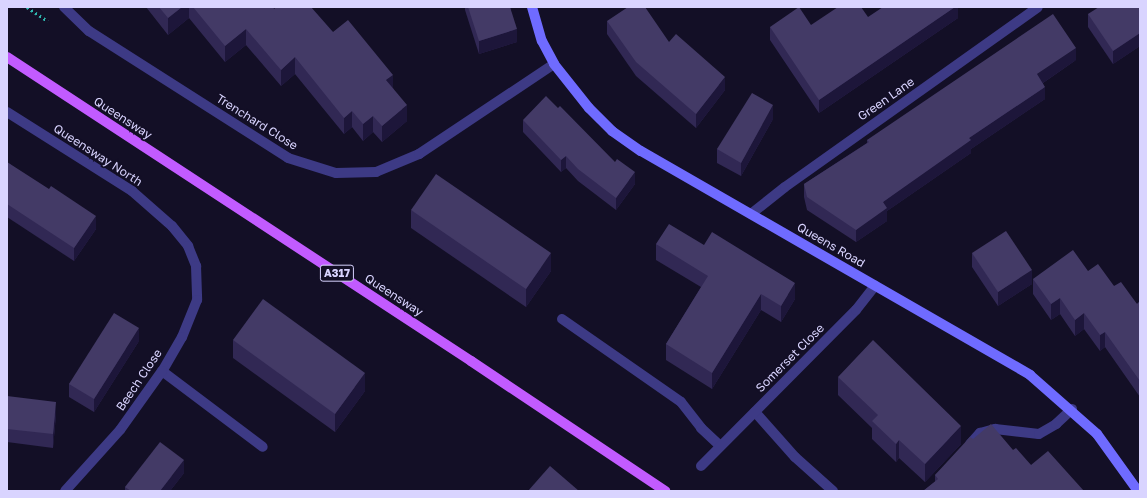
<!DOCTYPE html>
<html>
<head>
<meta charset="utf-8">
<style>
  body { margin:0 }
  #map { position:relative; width:1147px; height:498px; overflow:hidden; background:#130f26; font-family:"Golos Text",sans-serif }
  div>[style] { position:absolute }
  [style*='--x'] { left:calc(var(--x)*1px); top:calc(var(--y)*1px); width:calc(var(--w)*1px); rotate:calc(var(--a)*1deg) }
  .path>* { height:2.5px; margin-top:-1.25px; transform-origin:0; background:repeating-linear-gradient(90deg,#2fb8b0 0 2px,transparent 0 5px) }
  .lane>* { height:10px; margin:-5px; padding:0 5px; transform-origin:5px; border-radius:5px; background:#3d3a85 }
  .street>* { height:10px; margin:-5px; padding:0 5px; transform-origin:5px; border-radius:5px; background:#3d3a85 }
  .secondary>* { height:10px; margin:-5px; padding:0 5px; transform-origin:5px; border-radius:5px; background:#6f6bff }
  .primary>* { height:10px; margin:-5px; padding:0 5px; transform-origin:5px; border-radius:5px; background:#c25bff }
  .wall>* { inset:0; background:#312854 }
  .shaded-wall>* { inset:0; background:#1d163a }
  .building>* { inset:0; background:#433a66 }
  span { translate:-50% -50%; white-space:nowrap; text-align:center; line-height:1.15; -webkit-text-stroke:3.5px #130f26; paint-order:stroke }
  .shield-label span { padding:1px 3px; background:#130f26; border:1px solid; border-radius:3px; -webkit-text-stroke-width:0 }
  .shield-label { font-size:11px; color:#d9d4ff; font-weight:700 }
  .street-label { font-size:12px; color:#d9d4ff }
  .frame { position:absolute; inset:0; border:8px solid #d9d4ff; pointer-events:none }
</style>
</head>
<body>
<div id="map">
  <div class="path">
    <div style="--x:27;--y:7;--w:25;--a:34"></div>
  </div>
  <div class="lane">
    <div style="--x:162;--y:371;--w:126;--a:37"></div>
    <div style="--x:755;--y:412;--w:60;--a:48.4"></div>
    <div style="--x:795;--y:457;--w:51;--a:41.8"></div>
  </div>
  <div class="street">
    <div style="--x:64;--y:7;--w:35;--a:44"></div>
    <div style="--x:89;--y:31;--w:236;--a:32.5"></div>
    <div style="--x:288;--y:158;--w:50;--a:17.4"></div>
    <div style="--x:336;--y:173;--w:40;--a:-1.4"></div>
    <div style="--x:376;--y:172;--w:47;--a:-22.7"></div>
    <div style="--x:419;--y:154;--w:162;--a:-33.7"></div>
    <div style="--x:7;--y:112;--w:148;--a:32.3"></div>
    <div style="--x:132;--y:191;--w:53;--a:41.2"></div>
    <div style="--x:172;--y:226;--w:26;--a:51"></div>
    <div style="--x:188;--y:246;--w:22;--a:68"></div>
    <div style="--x:196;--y:266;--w:34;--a:88"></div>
    <div style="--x:197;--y:300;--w:40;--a:112"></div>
    <div style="--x:182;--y:337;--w:39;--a:120"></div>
    <div style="--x:162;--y:371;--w:72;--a:125.4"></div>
    <div style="--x:120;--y:430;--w:82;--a:132"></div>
    <div style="--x:751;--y:214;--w:43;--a:-38.5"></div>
    <div style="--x:785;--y:187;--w:310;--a:-35.4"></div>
    <div style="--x:562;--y:319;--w:145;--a:34.9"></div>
    <div style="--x:681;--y:402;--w:33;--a:52"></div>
    <div style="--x:701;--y:428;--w:26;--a:43"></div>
    <div style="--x:970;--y:444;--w:15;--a:-48"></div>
    <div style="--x:980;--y:433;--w:16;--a:-15"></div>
    <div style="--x:995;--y:429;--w:44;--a:6.5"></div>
    <div style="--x:1039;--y:434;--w:20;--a:-30"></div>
    <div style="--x:1056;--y:424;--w:22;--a:-43"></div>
    <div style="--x:701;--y:466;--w:220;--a:-45.2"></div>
    <div style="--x:856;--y:310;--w:31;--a:-52"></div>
  </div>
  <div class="secondary">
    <div style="--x:532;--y:7;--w:35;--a:74"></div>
    <div style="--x:542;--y:41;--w:26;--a:62"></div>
    <div style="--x:554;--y:64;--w:56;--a:51.5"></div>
    <div style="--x:589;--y:108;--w:33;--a:45"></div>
    <div style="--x:612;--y:131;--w:35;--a:35"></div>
    <div style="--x:641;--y:151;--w:449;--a:29.9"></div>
    <div style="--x:1030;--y:375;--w:89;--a:41.4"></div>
    <div style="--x:1097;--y:434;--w:70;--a:54.3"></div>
  </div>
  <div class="primary">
    <div style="--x:7;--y:57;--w:555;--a:33.23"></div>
    <div style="--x:471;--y:361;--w:234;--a:33.8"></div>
  </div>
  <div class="wall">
    <div style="clip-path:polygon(146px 7px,273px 7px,274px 9px,333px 32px,393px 88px,407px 121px,382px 142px,373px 132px,363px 141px,352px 127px,344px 134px,295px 74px,281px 86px,246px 45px,225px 62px,189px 18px,168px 35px)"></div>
    <div style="clip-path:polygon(465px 7px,510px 7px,517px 42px,479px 54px,465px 10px)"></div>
    <div style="clip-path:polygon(958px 7px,958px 18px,819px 113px,770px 40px,770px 27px,811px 25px,868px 17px)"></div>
    <div style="clip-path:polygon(1140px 7px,1140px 46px,1113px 64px,1088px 27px,1088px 14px)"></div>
    <div style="clip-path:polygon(607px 21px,669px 42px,725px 90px,696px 128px,636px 76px,607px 34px)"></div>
    <div style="clip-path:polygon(1076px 60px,1043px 83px,1045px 99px,971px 149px,971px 153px,887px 211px,887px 221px,856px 242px,807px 210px,804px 197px,804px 184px,867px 143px,867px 140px)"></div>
    <div style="clip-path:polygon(773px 119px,741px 176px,717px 163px,717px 149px)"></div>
    <div style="clip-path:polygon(523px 120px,635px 184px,616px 210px,578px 181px,566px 168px,561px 172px,523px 132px)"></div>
    <div style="clip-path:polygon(7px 162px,96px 229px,74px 261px,7px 217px)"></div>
    <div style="clip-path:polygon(411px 210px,551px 271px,526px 307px,411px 228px)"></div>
    <div style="clip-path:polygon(656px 244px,704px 245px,795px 299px,781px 322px,761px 310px,712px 389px,666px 360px,666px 344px,701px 287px,656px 260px)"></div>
    <div style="clip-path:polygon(972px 253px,1032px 284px,998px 306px,972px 267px)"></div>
    <div style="clip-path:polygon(1088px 271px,1114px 286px,1137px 304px,1140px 301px,1140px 397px,1105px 347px,1100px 351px,1084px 329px,1075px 336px,1060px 314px,1051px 320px,1033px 294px,1033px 279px)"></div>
    <div style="clip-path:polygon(233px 340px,365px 391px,335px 432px,233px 358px)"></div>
    <div style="clip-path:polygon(139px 341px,94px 412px,69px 397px,69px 384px)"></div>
    <div style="clip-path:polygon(838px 377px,961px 444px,925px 482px,899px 458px,896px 462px,872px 439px,872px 428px,838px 395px)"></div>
    <div style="clip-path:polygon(7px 396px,56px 415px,53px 448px,7px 442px)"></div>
    <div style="clip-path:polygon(973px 439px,1013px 450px,1031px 465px,1084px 491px,923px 491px,935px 482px,935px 475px)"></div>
    <div style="clip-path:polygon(184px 473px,170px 491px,125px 491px,125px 487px)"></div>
  </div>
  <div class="shaded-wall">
    <div style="clip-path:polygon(182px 7px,189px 7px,189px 18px,168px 35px,168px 18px)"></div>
    <div style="clip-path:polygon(955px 7px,958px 7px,958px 18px,819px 113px,819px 100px)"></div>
    <div style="clip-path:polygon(246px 29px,246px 45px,225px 62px,225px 46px)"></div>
    <div style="clip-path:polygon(517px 29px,517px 42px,479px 54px,479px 41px)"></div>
    <div style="clip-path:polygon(1140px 33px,1140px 46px,1113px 64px,1113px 51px)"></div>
    <div style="clip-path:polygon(1076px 48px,1076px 60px,1037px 87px,1037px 74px)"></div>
    <div style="clip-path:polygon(295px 57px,295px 74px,281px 86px,281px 70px)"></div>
    <div style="clip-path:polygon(393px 75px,393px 91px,386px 80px)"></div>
    <div style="clip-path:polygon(725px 77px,725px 90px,696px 128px,696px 114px)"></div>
    <div style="clip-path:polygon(1045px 87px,1045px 99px,971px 149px,971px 153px,887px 211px,887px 221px,856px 242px,856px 230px,883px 202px,969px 138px)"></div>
    <div style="clip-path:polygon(407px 105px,407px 121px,382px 142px,382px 126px)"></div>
    <div style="clip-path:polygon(773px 105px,773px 119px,741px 176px,741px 163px)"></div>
    <div style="clip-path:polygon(352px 111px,352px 127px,344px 134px,344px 118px)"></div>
    <div style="clip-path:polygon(373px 116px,373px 132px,363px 141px,363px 124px)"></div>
    <div style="clip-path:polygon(566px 156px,566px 168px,561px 172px,561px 160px)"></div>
    <div style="clip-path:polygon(635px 172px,635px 184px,616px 210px,616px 198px)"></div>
    <div style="clip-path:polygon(96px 216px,96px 229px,74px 261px,74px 248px)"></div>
    <div style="clip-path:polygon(551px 253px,551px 271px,526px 307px,526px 289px)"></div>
    <div style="clip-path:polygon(1032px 270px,1032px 284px,998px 306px,998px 292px)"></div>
    <div style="clip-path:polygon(795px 283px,795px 299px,781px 322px,781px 306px)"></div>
    <div style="clip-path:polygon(761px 294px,761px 310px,712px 389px,712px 373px)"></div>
    <div style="clip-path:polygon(1060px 298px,1060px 314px,1051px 320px,1051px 304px)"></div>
    <div style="clip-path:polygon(1084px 313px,1084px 329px,1075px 336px,1075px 320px)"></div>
    <div style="clip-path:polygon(139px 328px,139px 341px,94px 412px,94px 399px)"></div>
    <div style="clip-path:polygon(1105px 332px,1105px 347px,1100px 351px,1100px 335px)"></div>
    <div style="clip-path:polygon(365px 373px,365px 391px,335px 432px,335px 414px)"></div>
    <div style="clip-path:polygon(56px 402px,56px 415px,53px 448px,53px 434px)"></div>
    <div style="clip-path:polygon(961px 426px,961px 444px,925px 482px,925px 464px)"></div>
    <div style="clip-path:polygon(899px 440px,899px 458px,896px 462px,896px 444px)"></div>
    <div style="clip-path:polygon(184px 460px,184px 473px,170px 491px,160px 491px)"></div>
  </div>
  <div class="building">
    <div style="clip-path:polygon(159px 7px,182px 7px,168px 18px)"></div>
    <div style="clip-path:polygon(193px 7px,273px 7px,274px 9px,276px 7px,311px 7px,333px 32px,348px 20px,393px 75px,386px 80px,407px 105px,382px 126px,373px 116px,363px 124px,352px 111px,344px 118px,295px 57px,281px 70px,246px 29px,225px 46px)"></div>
    <div style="clip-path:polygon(468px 7px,510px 7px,517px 29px,479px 41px)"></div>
    <div style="clip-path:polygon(628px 7px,645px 7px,669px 42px,676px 34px,725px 77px,696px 114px,636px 62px,607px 21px)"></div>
    <div style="clip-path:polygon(799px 7px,811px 25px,838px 7px,861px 7px,868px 17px,883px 7px,955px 7px,819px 100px,770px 27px)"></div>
    <div style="clip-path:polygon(1099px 7px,1140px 7px,1140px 33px,1113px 51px,1088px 14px)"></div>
    <div style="clip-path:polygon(1053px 14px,1076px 48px,1037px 74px,1045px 87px,969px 138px,971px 140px,883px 202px,887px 208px,856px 230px,807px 197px,804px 184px,869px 142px,867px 140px)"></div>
    <div style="clip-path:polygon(752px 93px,773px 105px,741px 163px,717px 149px)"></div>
    <div style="clip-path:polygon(546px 96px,558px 108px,560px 106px,615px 162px,617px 159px,635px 172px,616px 198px,578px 169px,566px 156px,561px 160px,523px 120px)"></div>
    <div style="clip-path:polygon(7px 162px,49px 189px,51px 186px,96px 216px,74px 248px,7px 204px)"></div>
    <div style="clip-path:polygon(436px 174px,551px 253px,526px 289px,411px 210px)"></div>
    <div style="clip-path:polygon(669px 224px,704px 245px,712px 232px,795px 283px,781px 306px,761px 294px,712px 373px,666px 344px,708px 276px,656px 244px)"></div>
    <div style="clip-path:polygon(1006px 231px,1032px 270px,998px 292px,972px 253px)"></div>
    <div style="clip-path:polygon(1073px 250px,1088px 271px,1098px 264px,1114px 286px,1121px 282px,1137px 304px,1140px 301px,1140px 381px,1105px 332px,1100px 335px,1084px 313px,1075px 320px,1060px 298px,1051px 304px,1033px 279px)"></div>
    <div style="clip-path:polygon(263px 299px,365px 373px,335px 414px,233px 340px)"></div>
    <div style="clip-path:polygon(114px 313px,139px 328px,94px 399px,69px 384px)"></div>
    <div style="clip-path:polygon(873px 340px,961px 426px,925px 464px,899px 440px,896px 444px,872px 421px,878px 415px,838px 377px)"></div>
    <div style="clip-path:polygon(7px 396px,56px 402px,53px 434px,7px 429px)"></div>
    <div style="clip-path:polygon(991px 424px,1013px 450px,1016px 448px,1031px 465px,1048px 451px,1084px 491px,1011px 491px,1010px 490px,1008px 491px,923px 491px,938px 479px,935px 475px,970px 437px,973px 439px)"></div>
    <div style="clip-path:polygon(160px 442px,184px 460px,160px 491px,131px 491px,125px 487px)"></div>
    <div style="clip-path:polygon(550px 466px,579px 491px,528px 491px)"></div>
  </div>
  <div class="shield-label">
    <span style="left:337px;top:273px">A317</span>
  </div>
  <div class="street-label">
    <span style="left:886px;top:99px;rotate:-35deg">Green Lane</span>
    <span style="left:123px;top:118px;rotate:33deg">Queensway</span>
    <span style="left:257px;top:122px;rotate:32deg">Trenchard Close</span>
    <span style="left:98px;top:155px;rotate:33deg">Queensway North</span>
    <span style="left:831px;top:245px;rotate:30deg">Queens Road</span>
    <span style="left:394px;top:295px;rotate:33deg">Queensway</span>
    <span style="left:790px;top:358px;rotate:-45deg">Somerset Close</span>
    <span style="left:139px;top:380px;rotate:-56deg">Beech Close</span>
  </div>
  <div class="frame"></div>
</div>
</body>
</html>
